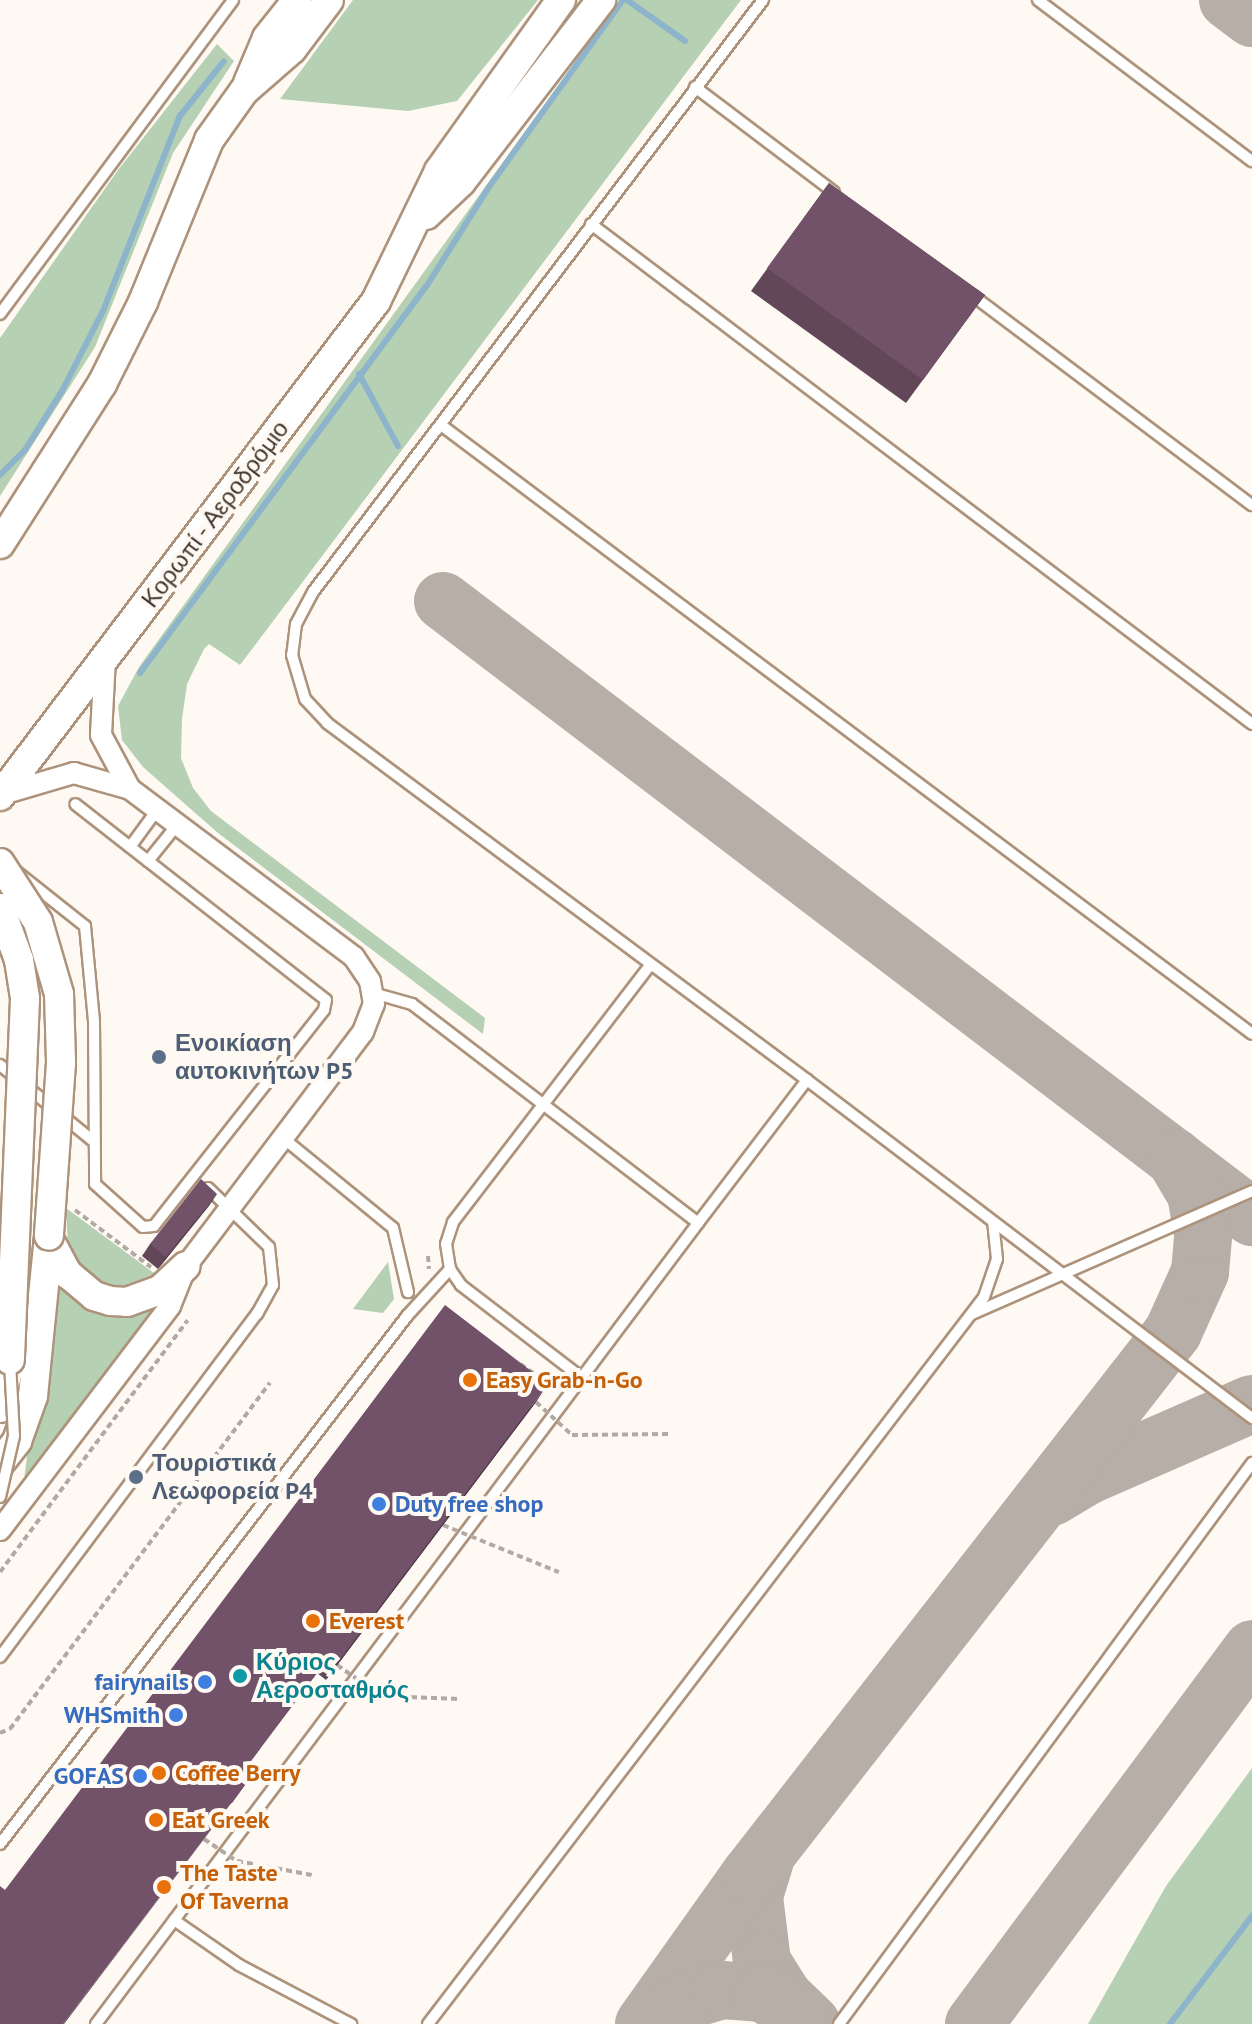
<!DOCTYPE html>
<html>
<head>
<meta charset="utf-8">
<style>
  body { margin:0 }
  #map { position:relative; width:1252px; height:2024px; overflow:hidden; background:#fff9f4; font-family:"PT Sans",sans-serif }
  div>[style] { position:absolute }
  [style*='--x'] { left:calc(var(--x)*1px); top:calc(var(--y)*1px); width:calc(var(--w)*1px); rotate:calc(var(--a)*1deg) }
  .green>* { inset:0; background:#b5d0b2 }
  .stream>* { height:6px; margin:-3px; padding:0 3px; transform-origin:3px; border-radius:3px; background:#8db4ca }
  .taxiway>* { height:58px; margin:-29px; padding:0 29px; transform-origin:29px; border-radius:29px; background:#b6aea7 }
  .path>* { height:4px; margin-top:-2px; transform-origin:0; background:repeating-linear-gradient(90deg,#b1a9a2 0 6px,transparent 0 10px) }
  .roads { filter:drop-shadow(2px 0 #ad937b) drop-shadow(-2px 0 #ad937b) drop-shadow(0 2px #ad937b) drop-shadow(0 -2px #ad937b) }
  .lane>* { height:10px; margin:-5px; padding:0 5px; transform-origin:5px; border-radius:5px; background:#fff }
  .street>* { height:20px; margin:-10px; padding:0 10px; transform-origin:10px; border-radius:10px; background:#fff }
  .secondary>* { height:28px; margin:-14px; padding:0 14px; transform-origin:14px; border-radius:14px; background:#fff }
  .path-bridge>* { height:4px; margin-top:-2px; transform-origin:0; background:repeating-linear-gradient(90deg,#b1a9a2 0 6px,transparent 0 10px) }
  .bridges { filter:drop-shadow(2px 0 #ad937b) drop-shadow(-2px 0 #ad937b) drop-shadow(0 2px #ad937b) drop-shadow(0 -2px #ad937b) }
  .lane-bridge>* { height:10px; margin:-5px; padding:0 5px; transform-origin:5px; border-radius:5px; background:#fff }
  .secondary-bridge>* { height:28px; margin:-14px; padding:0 14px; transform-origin:14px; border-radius:14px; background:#fff }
  .wall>* { inset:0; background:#624759 }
  .shaded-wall>* { inset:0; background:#503949 }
  .building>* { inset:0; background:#725268 }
  .dots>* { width:22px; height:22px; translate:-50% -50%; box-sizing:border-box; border:4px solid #fff9f4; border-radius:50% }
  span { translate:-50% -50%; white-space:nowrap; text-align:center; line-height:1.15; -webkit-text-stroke:8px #fff9f4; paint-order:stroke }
  .street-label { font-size:24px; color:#41362c }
  .service-label { font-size:24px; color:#4e5e75; font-weight:700 }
  .left { translate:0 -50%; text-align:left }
  .food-label { font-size:24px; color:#c56008; font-weight:700 }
  .shop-label { font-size:24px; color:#366cbe; font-weight:700 }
  .right { translate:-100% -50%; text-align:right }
  .culture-label { font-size:24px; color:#0d838f; font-weight:700 }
</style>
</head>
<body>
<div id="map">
  <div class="green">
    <div style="clip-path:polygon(353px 0,538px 0,457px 101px,408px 111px,280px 99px)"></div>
    <div style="clip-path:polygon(620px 0,741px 0,240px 665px,209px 644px,204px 649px,187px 684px,182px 719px,181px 758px,193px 788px,211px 811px,485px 1018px,483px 1034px,218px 833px,143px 767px,122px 740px,118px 706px,139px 667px)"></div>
    <div style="clip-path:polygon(217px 44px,234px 61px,173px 153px,95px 347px,0 496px,0 338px,118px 170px)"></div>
    <div style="clip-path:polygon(66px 1208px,158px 1276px,140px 1288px,112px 1290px,86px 1279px,68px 1250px)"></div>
    <div style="clip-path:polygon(388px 1262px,394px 1299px,383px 1313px,353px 1309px)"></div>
    <div style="clip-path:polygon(55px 1277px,158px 1302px,24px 1480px,29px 1441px)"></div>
    <div style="clip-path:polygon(1252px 1768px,1252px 2024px,1088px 2024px,1166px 1886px)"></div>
  </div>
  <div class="stream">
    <div style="--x:627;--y:0;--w:71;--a:35.3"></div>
    <div style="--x:359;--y:374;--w:82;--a:61.6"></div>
    <div style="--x:0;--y:475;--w:35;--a:-45"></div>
    <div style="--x:25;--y:450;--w:70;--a:-57.9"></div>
    <div style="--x:62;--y:391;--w:90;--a:-62.9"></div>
    <div style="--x:103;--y:311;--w:210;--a:-68.5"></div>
    <div style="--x:180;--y:116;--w:70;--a:-51.3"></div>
    <div style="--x:140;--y:673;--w:480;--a:-53.5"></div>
    <div style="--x:426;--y:287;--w:118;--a:-57.8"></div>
    <div style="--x:489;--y:187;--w:230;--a:-54.4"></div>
    <div style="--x:1170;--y:2024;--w:136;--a:-52.8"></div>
  </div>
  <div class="taxiway">
    <div style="--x:1228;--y:0;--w:30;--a:37"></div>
    <div style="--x:443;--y:601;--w:1017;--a:37.29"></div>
    <div style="--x:1052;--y:1497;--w:41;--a:-31"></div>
    <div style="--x:1087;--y:1476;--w:180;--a:-23.6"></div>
    <div style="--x:765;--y:1860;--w:39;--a:107"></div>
    <div style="--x:754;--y:1897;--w:65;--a:83"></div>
    <div style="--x:762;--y:1962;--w:40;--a:58"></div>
    <div style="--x:783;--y:1996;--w:40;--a:44"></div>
    <div style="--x:644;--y:2024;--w:183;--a:-54.6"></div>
    <div style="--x:750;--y:1875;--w:688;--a:-52.08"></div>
    <div style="--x:1173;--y:1332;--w:66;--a:-65.8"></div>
    <div style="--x:1200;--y:1272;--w:38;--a:-85"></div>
    <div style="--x:1203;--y:1234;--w:41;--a:-99.9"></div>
    <div style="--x:1196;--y:1194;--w:43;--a:-120.7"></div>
    <div style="--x:648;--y:2024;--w:37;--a:-34"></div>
    <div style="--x:679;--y:2003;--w:45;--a:-16.8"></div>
    <div style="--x:722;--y:1990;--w:41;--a:4.2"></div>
    <div style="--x:763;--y:1993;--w:45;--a:32.3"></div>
    <div style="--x:974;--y:2024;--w:467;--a:-53.4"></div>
  </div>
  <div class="path">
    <div style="--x:75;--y:1210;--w:95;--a:36.9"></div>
    <div style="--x:428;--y:1256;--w:13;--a:86"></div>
    <div style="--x:520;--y:1364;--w:18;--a:34"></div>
    <div style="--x:0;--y:1572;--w:314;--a:-53.3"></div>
    <div style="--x:0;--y:1733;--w:11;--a:-22"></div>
    <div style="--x:10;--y:1729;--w:433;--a:-53.1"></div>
  </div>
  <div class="roads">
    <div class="lane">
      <div style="--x:763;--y:0;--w:744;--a:127.24"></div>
      <div style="--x:313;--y:592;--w:36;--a:118"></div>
      <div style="--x:296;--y:624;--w:31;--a:97"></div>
      <div style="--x:292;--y:655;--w:46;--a:73.5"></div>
      <div style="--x:305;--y:699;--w:33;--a:47"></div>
      <div style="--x:327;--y:723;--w:598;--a:36.64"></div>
      <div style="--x:1038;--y:0;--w:268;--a:37"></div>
      <div style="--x:695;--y:87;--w:174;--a:37.1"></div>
      <div style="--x:591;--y:224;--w:829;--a:37.1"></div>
      <div style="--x:972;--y:295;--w:350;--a:36.9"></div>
      <div style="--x:0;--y:314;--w:391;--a:-53.4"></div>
      <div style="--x:441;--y:425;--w:1014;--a:36.9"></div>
      <div style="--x:130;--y:847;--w:46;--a:-53.9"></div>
      <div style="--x:148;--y:861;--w:46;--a:-51.1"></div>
      <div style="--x:13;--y:869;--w:92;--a:38.4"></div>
      <div style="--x:85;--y:926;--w:96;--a:84.6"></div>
      <div style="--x:94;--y:1022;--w:162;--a:89.6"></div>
      <div style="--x:95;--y:1184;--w:64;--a:41.9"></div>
      <div style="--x:143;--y:1227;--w:11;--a:-5"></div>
      <div style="--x:154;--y:1226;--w:275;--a:-51.8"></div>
      <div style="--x:324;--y:1010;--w:10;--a:-79"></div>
      <div style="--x:326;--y:1000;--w:318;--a:-142"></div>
      <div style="--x:373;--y:993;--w:41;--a:15.8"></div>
      <div style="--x:412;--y:1004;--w:360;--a:37.4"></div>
      <div style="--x:698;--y:1223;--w:180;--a:-52.7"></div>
      <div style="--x:807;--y:1080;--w:559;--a:37.22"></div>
      <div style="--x:0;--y:1065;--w:119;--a:39.2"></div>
      <div style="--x:283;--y:1138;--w:142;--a:39.3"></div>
      <div style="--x:393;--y:1228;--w:66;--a:76.8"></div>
      <div style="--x:972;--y:1314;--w:306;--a:-23.7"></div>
      <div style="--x:582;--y:1378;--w:153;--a:-142.5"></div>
      <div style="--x:461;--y:1285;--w:19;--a:-125"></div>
      <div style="--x:450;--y:1269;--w:25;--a:-99"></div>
      <div style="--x:446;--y:1244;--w:23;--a:-72"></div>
      <div style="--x:453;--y:1222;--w:324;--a:-52.5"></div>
      <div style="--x:0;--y:1657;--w:429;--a:-53.2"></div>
      <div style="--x:257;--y:1314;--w:33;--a:-61"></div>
      <div style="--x:273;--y:1285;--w:38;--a:-96"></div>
      <div style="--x:269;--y:1247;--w:85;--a:-136"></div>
      <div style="--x:0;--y:1844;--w:667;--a:-52.37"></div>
      <div style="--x:407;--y:1316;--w:64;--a:-47.5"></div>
      <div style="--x:174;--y:1920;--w:79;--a:34.7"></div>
      <div style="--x:239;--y:1965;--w:127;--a:27.8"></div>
      <div style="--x:96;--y:2024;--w:1002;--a:-53.07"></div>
      <div style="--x:428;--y:2024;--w:915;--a:-52.59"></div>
      <div style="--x:984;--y:1297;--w:40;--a:-71.1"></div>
      <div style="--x:997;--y:1259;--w:37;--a:-96"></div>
      <div style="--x:839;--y:2024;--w:697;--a:-53.64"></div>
    </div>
    <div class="street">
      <div style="--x:105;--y:658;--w:77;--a:93"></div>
      <div style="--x:101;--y:735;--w:61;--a:61.8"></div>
      <div style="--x:0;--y:1530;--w:281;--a:-52.8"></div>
      <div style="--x:170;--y:1306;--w:43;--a:-68.2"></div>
      <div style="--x:186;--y:1266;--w:293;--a:-52.9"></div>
      <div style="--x:363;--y:1032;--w:30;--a:-69"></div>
      <div style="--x:374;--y:1004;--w:23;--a:-100"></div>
      <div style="--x:370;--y:981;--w:29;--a:-124"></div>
      <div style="--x:354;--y:957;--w:280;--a:-143.1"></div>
      <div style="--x:130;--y:789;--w:58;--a:-164.1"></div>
      <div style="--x:74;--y:773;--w:75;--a:163.7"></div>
    </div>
    <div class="secondary">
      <div style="--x:248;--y:83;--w:49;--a:-67.1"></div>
      <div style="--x:267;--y:38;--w:48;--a:-51.7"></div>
      <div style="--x:426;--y:215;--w:48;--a:-43.3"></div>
      <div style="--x:461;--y:182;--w:230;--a:-52.4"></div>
      <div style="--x:0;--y:544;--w:190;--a:-57.5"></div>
      <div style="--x:102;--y:384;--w:92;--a:-63.4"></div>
      <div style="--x:143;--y:302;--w:175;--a:-67.8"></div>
      <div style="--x:209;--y:140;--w:60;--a:-54.5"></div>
      <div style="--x:244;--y:91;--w:64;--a:-41.2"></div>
      <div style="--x:292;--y:49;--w:61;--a:-52.9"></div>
      <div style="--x:0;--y:796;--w:622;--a:-52.78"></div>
      <div style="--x:376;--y:301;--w:144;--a:-64.1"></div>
      <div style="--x:439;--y:171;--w:210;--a:-54.5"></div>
      <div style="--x:49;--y:1239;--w:40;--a:62"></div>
      <div style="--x:68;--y:1274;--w:34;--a:40"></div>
      <div style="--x:94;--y:1296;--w:17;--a:17"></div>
      <div style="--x:110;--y:1301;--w:17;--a:3"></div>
      <div style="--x:127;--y:1302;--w:35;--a:-20"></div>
      <div style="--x:160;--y:1290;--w:35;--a:-43"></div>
      <div style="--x:0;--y:1408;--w:49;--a:-78.2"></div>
      <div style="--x:0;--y:1463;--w:28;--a:-52"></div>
      <div style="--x:17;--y:1441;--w:48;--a:-70.4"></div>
      <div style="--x:33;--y:1396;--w:161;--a:-84.3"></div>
    </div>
  </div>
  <div class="path-bridge">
    <div style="--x:536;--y:1402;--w:49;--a:42.5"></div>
    <div style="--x:572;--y:1435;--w:98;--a:-0.6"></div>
    <div style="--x:443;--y:1525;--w:125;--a:22.1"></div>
    <div style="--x:337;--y:1665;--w:54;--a:35.2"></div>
    <div style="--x:381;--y:1696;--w:79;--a:2.2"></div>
    <div style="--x:204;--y:1839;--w:40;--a:34"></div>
    <div style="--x:237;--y:1861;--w:76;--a:10.6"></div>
  </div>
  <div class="bridges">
    <div class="lane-bridge">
      <div style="--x:0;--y:1497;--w:63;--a:-77.1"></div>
      <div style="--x:14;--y:1436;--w:75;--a:-93.1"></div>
    </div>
    <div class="secondary-bridge">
      <div style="--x:0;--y:863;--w:70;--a:57.2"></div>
      <div style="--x:38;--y:922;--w:75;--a:73.7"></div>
      <div style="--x:59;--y:994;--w:69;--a:88.3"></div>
      <div style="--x:61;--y:1063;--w:173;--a:94"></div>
      <div style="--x:0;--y:908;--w:55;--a:69.9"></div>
      <div style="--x:19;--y:960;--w:39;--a:81"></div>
      <div style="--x:25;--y:999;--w:361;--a:92.4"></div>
    </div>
  </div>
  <div class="wall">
    <div style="clip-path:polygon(829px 183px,985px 295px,906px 403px,751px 291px)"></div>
    <div style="clip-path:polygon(217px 1194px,158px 1269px,142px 1256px,150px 1244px)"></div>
    <div style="clip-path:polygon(536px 1402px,326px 1680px,317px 1673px,237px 1779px,245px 1785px,232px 1803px,5px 1890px)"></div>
  </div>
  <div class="shaded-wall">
    <div style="clip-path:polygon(217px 1194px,209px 1206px,158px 1269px,166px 1257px)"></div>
    <div style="clip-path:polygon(548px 1384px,536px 1402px,326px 1680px,338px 1662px)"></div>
    <div style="clip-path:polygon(330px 1655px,317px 1673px,224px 1797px,237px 1779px)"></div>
    <div style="clip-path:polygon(245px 1785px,64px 2024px,63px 2024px)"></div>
  </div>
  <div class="building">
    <div style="clip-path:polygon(829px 183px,985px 295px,923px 380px,767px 268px)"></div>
    <div style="clip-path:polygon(201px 1179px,217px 1194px,166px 1257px,150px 1244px)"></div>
    <div style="clip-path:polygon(445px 1305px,548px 1384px,338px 1662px,330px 1655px,237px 1779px,245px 1785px,63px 2024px,0 2024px,0 1886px,5px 1890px)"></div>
  </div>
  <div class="dots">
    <div style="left:159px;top:1057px;background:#5c6f8a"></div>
    <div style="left:470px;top:1380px;background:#e8710a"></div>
    <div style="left:136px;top:1477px;background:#5c6f8a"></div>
    <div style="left:379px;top:1504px;background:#3f7fe0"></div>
    <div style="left:313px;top:1621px;background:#e8710a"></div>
    <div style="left:240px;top:1676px;background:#0f9aa8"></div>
    <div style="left:205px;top:1682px;background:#3f7fe0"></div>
    <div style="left:176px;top:1715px;background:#3f7fe0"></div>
    <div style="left:159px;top:1773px;background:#e8710a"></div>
    <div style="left:140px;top:1776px;background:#3f7fe0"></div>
    <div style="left:156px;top:1820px;background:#e8710a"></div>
    <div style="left:164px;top:1887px;background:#e8710a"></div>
  </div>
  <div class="street-label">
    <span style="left:215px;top:514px;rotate:-53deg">Κορωπί - Αεροδρόμιο</span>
  </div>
  <div class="service-label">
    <span class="left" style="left:175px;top:1057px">Ενοικίαση<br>αυτοκινήτων P5</span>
    <span class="left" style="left:152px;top:1477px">Τουριστικά<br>Λεωφορεία P4</span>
  </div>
  <div class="food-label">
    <span class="left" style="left:486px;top:1380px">Easy Grab-n-Go</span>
    <span class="left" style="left:329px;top:1621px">Everest</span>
    <span class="left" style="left:175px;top:1773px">Coffee Berry</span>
    <span class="left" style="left:172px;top:1820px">Eat Greek</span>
    <span class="left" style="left:180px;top:1887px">The Taste<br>Of Taverna</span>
  </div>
  <div class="shop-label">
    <span class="left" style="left:395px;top:1504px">Duty free shop</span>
    <span class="right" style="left:189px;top:1682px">fairynails</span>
    <span class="right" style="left:160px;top:1715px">WHSmith</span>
    <span class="right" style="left:124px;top:1776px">GOFAS</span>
  </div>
  <div class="culture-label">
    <span class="left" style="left:256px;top:1676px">Κύριος<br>Αεροσταθμός</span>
  </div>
</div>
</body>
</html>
